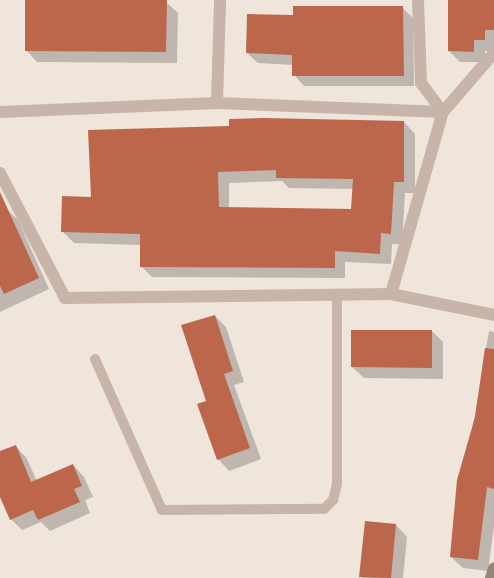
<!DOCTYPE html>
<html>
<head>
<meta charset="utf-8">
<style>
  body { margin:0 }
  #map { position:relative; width:494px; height:578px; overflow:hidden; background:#efe5db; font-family:"Work Sans",sans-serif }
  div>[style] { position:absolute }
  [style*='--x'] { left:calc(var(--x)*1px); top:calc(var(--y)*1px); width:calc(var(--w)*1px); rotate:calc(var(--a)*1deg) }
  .shadow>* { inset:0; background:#0003 }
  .building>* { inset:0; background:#bc664c }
  .lane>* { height:10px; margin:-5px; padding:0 5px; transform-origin:5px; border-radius:5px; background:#c6b5a8 }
  .street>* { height:12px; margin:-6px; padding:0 6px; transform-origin:6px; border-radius:6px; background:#c6b5a8 }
  .secondary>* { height:12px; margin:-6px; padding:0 6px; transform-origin:6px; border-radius:6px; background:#9a8579 }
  span { translate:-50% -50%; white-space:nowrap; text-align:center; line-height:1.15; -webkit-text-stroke:4px #f7efe6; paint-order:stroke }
</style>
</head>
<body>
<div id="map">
  <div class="shadow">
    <div style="clip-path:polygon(449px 0,494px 0,494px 51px,485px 51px,485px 62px,460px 62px,449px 51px)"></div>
    <div style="clip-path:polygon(166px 2px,178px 13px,177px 63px,37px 62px,26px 50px)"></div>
    <div style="clip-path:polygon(402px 7px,413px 18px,414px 86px,304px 86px,294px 75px,294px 65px,258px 63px,247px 53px,294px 16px)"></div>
    <div style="clip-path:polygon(evenodd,404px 122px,415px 134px,415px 193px,405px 193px,402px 244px,392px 244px,391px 264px,345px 262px,345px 278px,152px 277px,141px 266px,141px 245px,74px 243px,63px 232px,92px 198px,404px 122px,282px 181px,289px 188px,354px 189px,353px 210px,229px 208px,229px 183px,282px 181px)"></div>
    <div style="clip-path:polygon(0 203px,18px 220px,49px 289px,0 312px)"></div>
    <div style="clip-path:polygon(215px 316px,226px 327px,244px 382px,234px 385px,261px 459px,229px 471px,218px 459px,207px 402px)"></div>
    <div style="clip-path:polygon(432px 331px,443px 342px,443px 379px,364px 378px,352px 367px)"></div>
    <div style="clip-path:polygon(489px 331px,494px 332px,494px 526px,488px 571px,463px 568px,451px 557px)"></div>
    <div style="clip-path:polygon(15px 446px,26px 457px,37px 481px,73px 465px,84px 477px,93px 497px,85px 500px,90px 513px,50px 531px,41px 522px,22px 530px,11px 519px,0 494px,0 453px)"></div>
    <div style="clip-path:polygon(396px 525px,407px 537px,403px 578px,362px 578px)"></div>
  </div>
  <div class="building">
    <div style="clip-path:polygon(25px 0,167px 0,166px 52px,25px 51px)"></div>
    <div style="clip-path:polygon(448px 0,494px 0,494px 30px,485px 30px,485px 40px,474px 40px,474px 52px,448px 51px)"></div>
    <div style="clip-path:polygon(293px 6px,403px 6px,404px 76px,292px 76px,292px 55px,246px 53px,247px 14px,293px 15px)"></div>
    <div style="clip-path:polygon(evenodd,264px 118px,404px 121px,404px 182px,394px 182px,391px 234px,381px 233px,380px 254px,335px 251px,335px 268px,140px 267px,140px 234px,61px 232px,62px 196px,91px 197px,88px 130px,229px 126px,229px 119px,264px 118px,276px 170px,276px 178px,353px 179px,351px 209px,219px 207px,218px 172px,276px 170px)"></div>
    <div style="clip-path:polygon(0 192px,39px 278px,4px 294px,0 286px)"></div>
    <div style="clip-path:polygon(215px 315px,233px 371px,224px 374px,250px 448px,217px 460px,197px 404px,206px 401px,181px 325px)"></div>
    <div style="clip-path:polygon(351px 330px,432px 330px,432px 368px,351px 367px)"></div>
    <div style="clip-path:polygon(485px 348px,494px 349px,494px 489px,487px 487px,478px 560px,450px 557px,457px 480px,475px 417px)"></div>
    <div style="clip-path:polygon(16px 445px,31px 482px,73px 464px,82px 486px,74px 489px,80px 502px,38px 520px,33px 510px,10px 520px,0 497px,0 451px)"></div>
    <div style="clip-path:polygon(365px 521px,396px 524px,391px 578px,359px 577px)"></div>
  </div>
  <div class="lane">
    <div style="--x:95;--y:359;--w:165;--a:66.1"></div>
    <div style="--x:162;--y:510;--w:162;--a:-0.4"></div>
    <div style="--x:324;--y:509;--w:13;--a:-45"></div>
    <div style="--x:333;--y:500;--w:16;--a:-76"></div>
    <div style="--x:337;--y:484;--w:188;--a:-90"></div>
  </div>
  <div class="street">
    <div style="--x:418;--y:0;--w:83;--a:87.9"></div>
    <div style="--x:421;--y:83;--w:36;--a:53"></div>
    <div style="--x:217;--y:103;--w:103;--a:-88.3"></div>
    <div style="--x:0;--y:112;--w:217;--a:-2.4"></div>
    <div style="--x:217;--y:103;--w:226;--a:2.3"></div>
    <div style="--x:0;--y:173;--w:141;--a:62.5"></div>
    <div style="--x:65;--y:298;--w:326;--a:-0.7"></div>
    <div style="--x:391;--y:294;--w:105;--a:11.5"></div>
    <div style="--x:391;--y:294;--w:189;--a:-74.1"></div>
    <div style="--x:443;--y:112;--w:78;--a:-49.2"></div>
  </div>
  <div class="secondary">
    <div style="--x:491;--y:578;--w:10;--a:-73"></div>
  </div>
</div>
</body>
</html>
